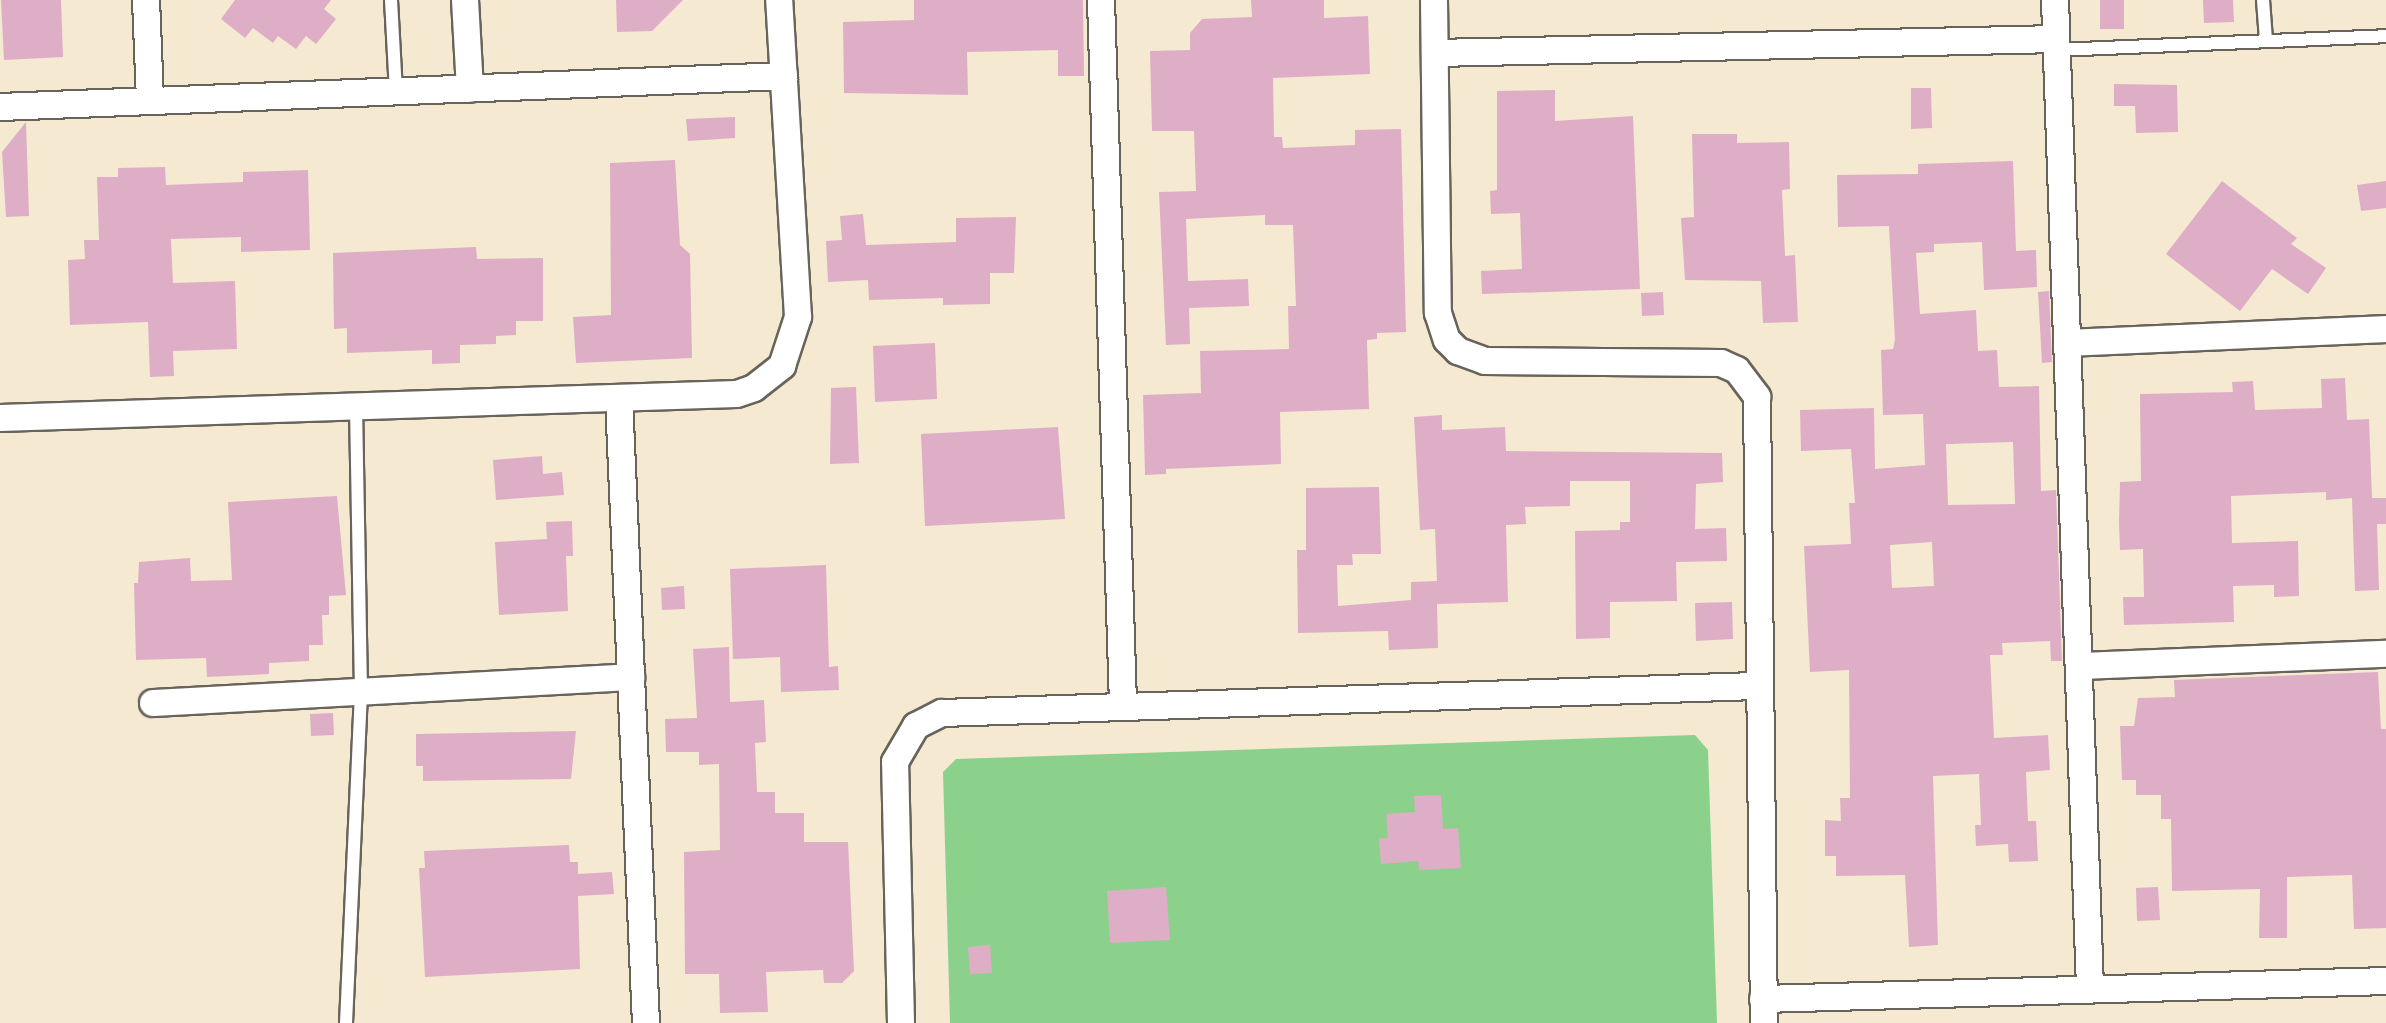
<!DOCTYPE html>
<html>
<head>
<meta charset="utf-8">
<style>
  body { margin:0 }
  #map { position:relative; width:2386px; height:1023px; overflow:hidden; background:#f5e9d2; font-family:Kalam,sans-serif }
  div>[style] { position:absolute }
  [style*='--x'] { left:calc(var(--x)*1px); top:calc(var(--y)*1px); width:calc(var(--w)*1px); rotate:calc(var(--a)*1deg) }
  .green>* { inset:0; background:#8bd18b }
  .building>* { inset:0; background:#deaec7 }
  .roads { filter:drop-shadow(2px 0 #68645c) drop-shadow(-2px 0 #68645c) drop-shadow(0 2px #68645c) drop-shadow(0 -2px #68645c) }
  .lane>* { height:12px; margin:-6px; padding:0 6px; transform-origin:6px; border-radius:6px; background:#fff }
  .street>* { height:26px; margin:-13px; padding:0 13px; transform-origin:13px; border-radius:13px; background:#fff }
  span { translate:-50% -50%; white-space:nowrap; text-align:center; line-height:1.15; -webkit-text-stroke:7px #fdfcf7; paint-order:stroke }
</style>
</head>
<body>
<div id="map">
  <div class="green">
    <div style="clip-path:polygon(1695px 735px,1708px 750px,1717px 1023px,950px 1023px,943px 772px,956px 759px)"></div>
  </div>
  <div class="building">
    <div style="clip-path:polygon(1px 0,61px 0,63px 57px,4px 60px)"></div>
    <div style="clip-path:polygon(235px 0,331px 0,324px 9px,336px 19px,316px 44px,306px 36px,296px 49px,278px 36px,273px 43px,253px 28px,245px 38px,221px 19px)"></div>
    <div style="clip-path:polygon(616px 0,683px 0,652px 31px,617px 32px)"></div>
    <div style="clip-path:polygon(914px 0,1083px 0,1084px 76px,1058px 76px,1058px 50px,967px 52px,968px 95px,844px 93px,843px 22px,914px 20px)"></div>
    <div style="clip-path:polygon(1251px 0,1324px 0,1324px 18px,1368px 16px,1370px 74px,1273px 78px,1274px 137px,1282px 137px,1283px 148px,1355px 145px,1355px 130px,1401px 129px,1406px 332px,1377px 333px,1377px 339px,1367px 340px,1369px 409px,1280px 412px,1281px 464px,1166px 469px,1166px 474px,1145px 475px,1143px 395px,1201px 393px,1200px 351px,1289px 349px,1288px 306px,1296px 306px,1293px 225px,1265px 225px,1265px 215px,1186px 219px,1188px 281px,1248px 279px,1249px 306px,1189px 308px,1190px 344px,1166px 345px,1159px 192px,1196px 191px,1194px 131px,1152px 131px,1150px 51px,1190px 50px,1190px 33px,1202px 19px,1252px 17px)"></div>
    <div style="clip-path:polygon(2100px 0,2124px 0,2124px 29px,2100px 29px)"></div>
    <div style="clip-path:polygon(2203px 0,2233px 0,2234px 22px,2204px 23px)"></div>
    <div style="clip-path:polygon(2114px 84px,2177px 85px,2178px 132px,2136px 133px,2135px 106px,2114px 106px)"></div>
    <div style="clip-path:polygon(1911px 88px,1931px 88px,1932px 128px,1911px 129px)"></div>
    <div style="clip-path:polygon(1555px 90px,1555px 121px,1633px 116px,1640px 289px,1482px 294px,1481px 271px,1522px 269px,1520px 213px,1491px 214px,1490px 191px,1497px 190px,1497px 91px)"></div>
    <div style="clip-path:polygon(735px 117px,735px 138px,688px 141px,686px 119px)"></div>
    <div style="clip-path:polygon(26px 122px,29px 216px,6px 217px,2px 152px)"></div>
    <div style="clip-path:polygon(1692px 134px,1737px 134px,1737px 143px,1789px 142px,1790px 189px,1782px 190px,1785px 256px,1795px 255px,1798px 322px,1763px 323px,1761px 281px,1685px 280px,1681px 218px,1694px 217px)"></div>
    <div style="clip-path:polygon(675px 160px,680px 245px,690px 254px,692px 358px,576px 363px,573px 317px,611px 315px,610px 163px)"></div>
    <div style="clip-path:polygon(evenodd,2013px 161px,2016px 251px,2036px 250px,2037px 287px,1984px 290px,1982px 242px,1934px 244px,1934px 252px,1916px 253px,1920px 314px,1976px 310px,1978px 351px,1997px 350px,1999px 387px,2039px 386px,2041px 491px,2056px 490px,2062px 661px,2051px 661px,2050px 641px,2002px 643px,2003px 655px,1990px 655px,1994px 738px,2048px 735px,2050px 770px,2026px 772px,2028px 821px,2036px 821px,2038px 861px,2009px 862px,2008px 844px,1976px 846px,1975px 825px,1981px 825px,1979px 774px,1933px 776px,1938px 945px,1909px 947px,1905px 875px,1836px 876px,1836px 856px,1825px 856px,1825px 820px,1841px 821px,1840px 798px,1850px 798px,1849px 670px,1810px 672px,1804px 546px,1851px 544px,1849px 503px,1855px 503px,1851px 449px,1801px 451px,1800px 410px,1874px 408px,1875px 469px,1925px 465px,1923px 414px,1883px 415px,1881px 350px,1893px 349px,1895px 340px,1889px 226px,1838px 227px,1837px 175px,1918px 174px,1918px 164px,2013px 161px,2013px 442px,2015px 504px,1948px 505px,1946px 444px,2013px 442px,2013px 161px,1932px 542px,1934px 586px,1892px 588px,1890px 545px,1932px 542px)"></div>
    <div style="clip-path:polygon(165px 167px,166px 185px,243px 182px,243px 172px,308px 170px,310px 250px,241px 252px,241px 237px,171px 239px,173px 283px,235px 281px,237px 349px,173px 351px,174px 376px,150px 377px,148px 322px,70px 325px,68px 260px,85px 259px,84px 240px,99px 240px,97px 177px,118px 177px,118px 168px)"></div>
    <div style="clip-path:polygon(2222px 181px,2297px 238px,2291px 244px,2326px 268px,2308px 294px,2272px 269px,2240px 311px,2166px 254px)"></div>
    <div style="clip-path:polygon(2386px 181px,2386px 208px,2361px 211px,2357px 185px)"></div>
    <div style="clip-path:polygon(863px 214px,866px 245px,956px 242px,956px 218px,1016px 217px,1014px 273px,990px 273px,990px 304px,943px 305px,943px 298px,869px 300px,868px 280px,828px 282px,826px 241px,842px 240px,840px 216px)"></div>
    <div style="clip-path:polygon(476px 247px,477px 259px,543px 258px,543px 321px,516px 321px,516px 335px,496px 336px,496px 344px,460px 345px,460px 363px,432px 364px,432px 350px,347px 353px,347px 328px,334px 329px,333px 253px)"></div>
    <div style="clip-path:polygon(2049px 291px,2052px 362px,2042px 363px,2038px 292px)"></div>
    <div style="clip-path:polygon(1663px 292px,1664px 315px,1642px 316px,1641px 293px)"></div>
    <div style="clip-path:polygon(935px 343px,937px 399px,875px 402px,873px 346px)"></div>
    <div style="clip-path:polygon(2345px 378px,2347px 420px,2369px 419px,2372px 498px,2386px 498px,2386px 524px,2377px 524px,2379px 590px,2355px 591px,2352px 498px,2326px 500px,2326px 492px,2231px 496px,2232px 543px,2298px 541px,2299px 596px,2274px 597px,2274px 585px,2233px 586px,2234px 622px,2124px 625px,2123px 597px,2144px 597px,2143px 549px,2120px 550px,2119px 523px,2120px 482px,2141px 481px,2140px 394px,2233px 392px,2232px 382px,2253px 381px,2255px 410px,2322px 408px,2321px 379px)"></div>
    <div style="clip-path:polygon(856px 387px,859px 463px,830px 464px,831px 388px)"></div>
    <div style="clip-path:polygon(1442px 415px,1442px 430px,1505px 427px,1506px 451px,1722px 453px,1723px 482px,1696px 484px,1695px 529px,1726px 528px,1727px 561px,1676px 562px,1677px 601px,1610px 602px,1610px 638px,1576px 639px,1575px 531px,1620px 530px,1620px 522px,1630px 522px,1630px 481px,1570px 481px,1570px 506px,1525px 507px,1526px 524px,1506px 525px,1508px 602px,1437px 604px,1438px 648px,1389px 650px,1388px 631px,1298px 633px,1297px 550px,1306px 550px,1306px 488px,1379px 487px,1381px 554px,1352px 554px,1353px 565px,1337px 565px,1338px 606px,1411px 600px,1411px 582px,1437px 581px,1435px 529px,1420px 530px,1414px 417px)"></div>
    <div style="clip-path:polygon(1058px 427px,1065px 519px,925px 526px,921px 434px)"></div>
    <div style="clip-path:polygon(542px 456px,543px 474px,562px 472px,564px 495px,496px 500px,493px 460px)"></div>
    <div style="clip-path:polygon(337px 496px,346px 595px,329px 596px,329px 615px,322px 615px,323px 645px,309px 645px,309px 661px,269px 663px,269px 674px,207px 677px,206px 658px,136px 660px,134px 583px,138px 583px,139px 562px,190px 558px,191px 581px,232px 580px,228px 502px)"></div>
    <div style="clip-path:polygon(572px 521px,573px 556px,566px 556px,568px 611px,499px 615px,495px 542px,547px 539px,546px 522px)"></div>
    <div style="clip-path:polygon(826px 565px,829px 667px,838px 666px,839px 690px,781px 692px,780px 657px,733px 659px,730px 569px)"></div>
    <div style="clip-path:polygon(684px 586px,685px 609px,662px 610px,661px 588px)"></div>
    <div style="clip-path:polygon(1732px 602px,1733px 639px,1696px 641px,1695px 603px)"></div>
    <div style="clip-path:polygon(729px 647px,730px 702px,764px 700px,766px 742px,755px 743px,757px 792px,775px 792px,775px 813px,804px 813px,804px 842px,848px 842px,854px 971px,842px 983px,824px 983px,823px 970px,766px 972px,768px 1012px,720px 1013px,719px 974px,685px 974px,684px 852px,720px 850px,719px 764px,699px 765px,699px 752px,666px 752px,665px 719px,697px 718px,693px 649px)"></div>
    <div style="clip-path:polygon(2378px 672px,2381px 729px,2386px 729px,2386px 928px,2354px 929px,2352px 875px,2287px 877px,2287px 938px,2259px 938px,2260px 889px,2172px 891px,2171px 819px,2161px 819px,2161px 795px,2136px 795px,2136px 780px,2122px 780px,2120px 726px,2134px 726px,2138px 698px,2175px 697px,2174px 680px)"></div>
    <div style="clip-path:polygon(333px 713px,334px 735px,311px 736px,310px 714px)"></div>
    <div style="clip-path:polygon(576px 731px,571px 779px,423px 781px,423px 766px,416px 766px,416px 734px)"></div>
    <div style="clip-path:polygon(1441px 795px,1443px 829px,1458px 828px,1461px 868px,1419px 870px,1418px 861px,1381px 864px,1379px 838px,1388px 838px,1386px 814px,1415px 812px,1414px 796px)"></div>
    <div style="clip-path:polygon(569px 845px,570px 862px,578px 862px,578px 874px,612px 872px,614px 894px,578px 896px,580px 969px,425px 977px,419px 868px,425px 868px,424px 851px)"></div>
    <div style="clip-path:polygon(1166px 887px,1170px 940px,1110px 943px,1107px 891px)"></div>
    <div style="clip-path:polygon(2158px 887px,2160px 920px,2137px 921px,2136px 888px)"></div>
    <div style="clip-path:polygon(990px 945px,992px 973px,970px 974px,968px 947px)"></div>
  </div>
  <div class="roads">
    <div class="lane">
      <div style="--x:391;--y:0;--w:91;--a:86.9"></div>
      <div style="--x:2263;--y:0;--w:40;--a:85.7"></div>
      <div style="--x:2056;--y:50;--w:330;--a:-2.4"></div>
      <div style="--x:346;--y:1023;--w:331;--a:-87.4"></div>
      <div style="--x:361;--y:692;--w:285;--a:-91"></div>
    </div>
    <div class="street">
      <div style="--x:146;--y:0;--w:101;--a:87.7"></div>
      <div style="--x:465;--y:0;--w:89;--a:86.8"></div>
      <div style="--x:1101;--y:0;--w:705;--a:88.21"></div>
      <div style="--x:1434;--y:0;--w:313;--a:89.3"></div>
      <div style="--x:1438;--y:313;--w:28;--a:72"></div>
      <div style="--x:1447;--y:340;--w:16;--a:45"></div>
      <div style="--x:1458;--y:351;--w:29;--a:20"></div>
      <div style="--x:1485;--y:361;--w:236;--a:0.5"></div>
      <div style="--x:1721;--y:363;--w:17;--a:24"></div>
      <div style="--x:1737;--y:370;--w:34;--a:53"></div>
      <div style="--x:1757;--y:397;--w:626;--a:89.36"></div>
      <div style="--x:2055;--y:0;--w:990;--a:87.97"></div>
      <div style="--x:1436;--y:53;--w:620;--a:-1.29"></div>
      <div style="--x:0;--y:107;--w:785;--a:-2.26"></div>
      <div style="--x:2068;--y:343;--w:318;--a:-2.5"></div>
      <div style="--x:619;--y:398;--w:626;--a:87.53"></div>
      <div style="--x:0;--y:418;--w:737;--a:-1.87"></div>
      <div style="--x:737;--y:394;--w:18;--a:-19"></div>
      <div style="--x:754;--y:388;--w:36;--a:-38"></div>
      <div style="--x:782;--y:366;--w:52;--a:-71.9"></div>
      <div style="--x:798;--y:317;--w:318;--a:-93.4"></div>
      <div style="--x:2082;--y:666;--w:304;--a:-2.3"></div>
      <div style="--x:153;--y:703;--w:479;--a:-3.1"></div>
      <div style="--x:1763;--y:999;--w:623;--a:-1.65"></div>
      <div style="--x:901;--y:1023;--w:261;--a:-91.3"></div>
      <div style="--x:895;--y:762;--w:42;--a:-59.7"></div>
      <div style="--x:916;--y:726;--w:29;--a:-27"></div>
      <div style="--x:942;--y:713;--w:816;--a:-1.9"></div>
    </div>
  </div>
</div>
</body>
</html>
